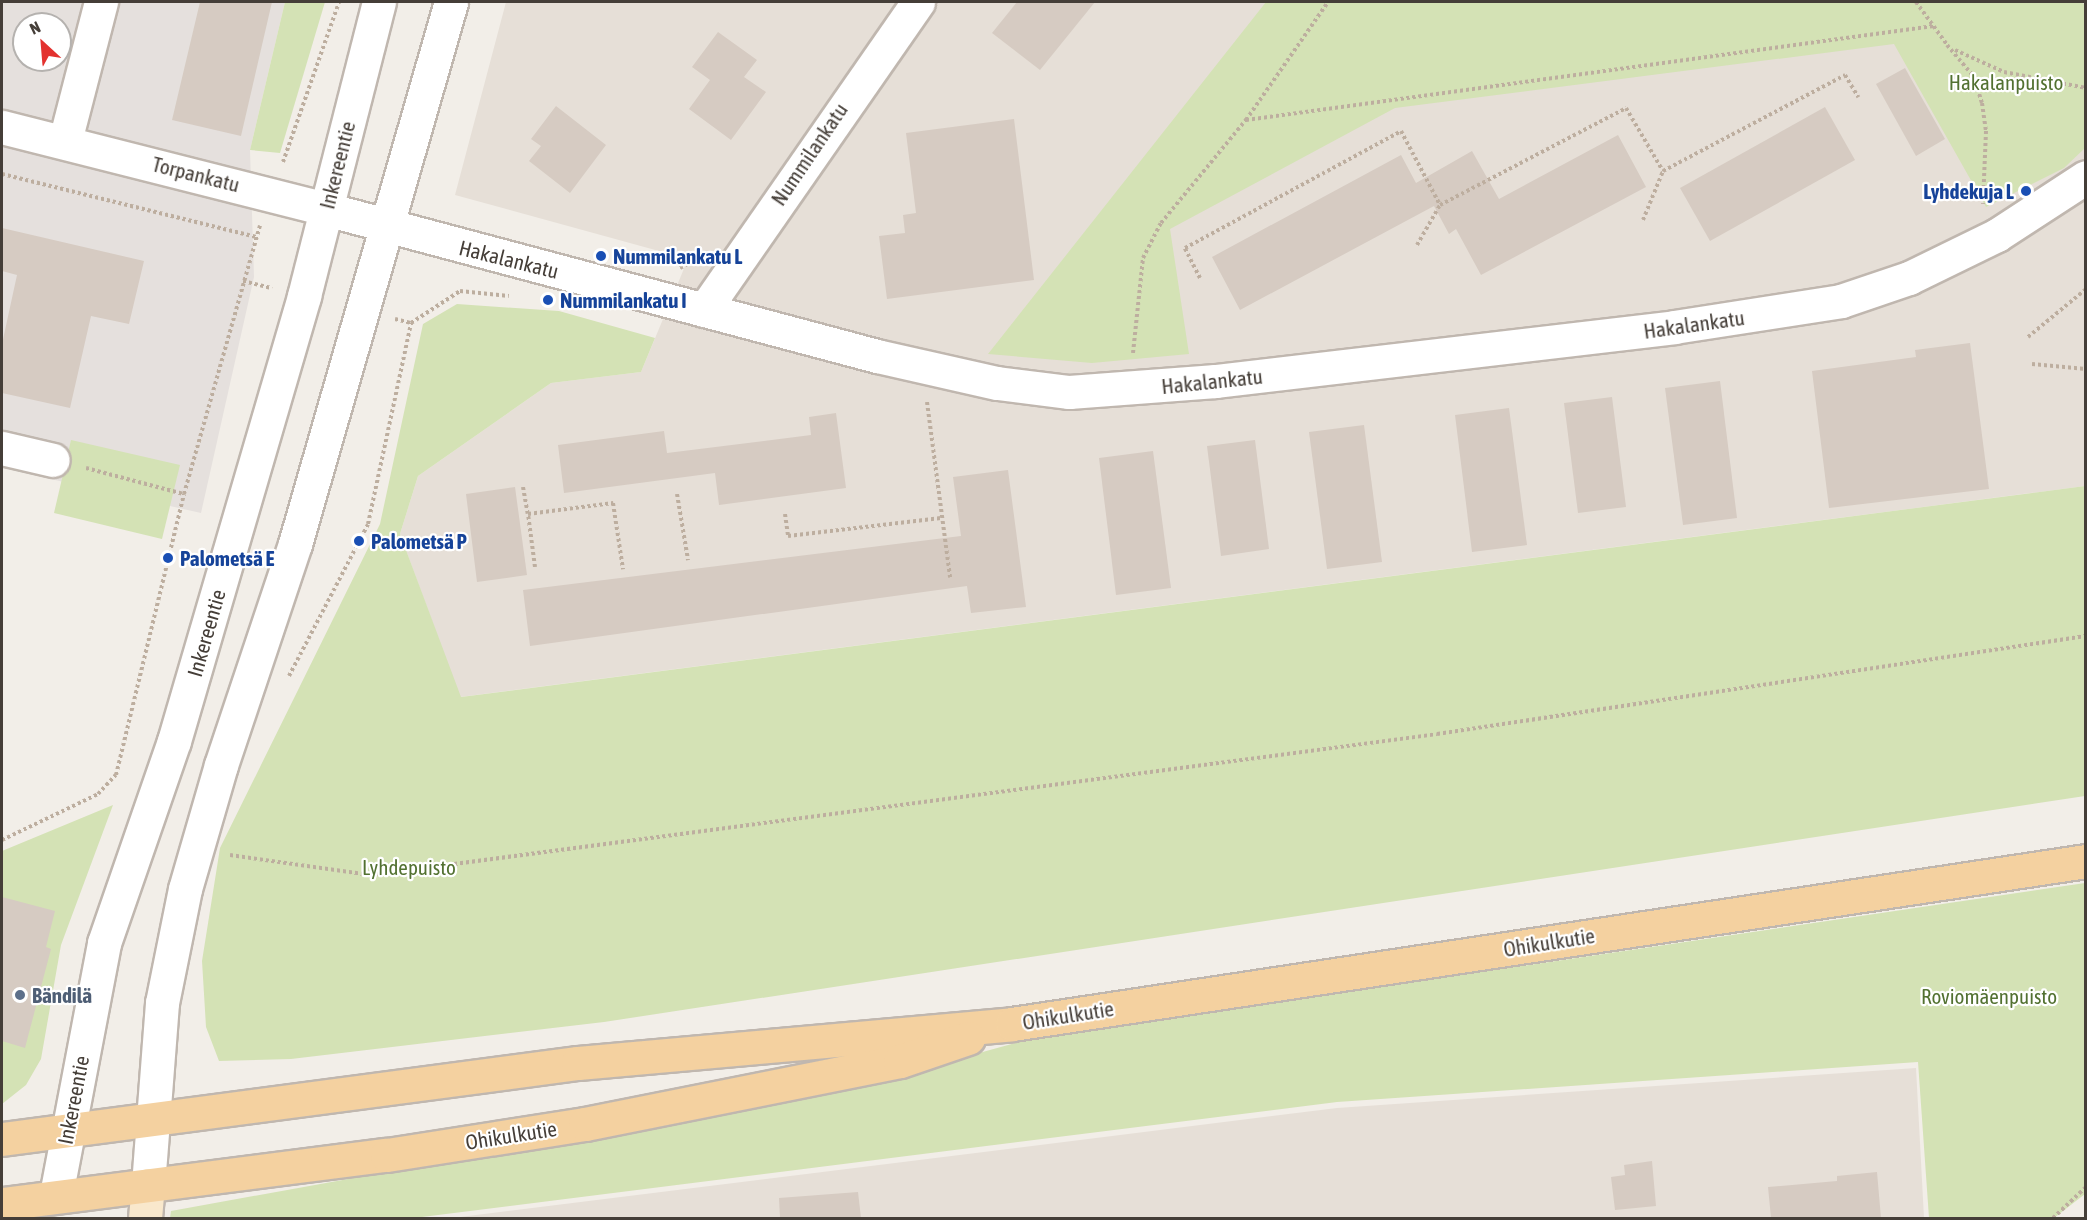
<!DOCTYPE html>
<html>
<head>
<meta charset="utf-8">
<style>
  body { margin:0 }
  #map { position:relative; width:2087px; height:1220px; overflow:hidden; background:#f2eee8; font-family:"Asap Condensed",sans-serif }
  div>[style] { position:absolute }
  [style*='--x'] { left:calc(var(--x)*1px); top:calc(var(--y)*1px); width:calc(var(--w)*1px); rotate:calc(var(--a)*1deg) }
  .residential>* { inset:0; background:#e6dfd7 }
  .industrial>* { inset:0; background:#e5e0dd }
  .green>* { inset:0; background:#d4e2b5 }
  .building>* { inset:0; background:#d6cbc2 }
  .path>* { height:4px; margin-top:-2px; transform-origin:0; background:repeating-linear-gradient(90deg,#bdae9f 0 3px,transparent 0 6px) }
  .roads { filter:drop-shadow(2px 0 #c0b7af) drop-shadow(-2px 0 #c0b7af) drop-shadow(0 2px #c0b7af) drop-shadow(0 -2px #c0b7af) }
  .minor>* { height:33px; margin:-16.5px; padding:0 16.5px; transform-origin:16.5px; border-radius:16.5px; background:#fff }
  .tertiary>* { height:33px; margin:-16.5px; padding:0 16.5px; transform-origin:16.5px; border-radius:16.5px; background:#fff }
  .secondary>* { height:33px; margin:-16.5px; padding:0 16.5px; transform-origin:16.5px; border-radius:16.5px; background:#f9e8cc }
  .primary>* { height:33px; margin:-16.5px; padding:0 16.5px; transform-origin:16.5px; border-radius:16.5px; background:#f4d1a0 }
  .dots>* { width:16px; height:16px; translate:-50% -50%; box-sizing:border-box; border:3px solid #fff; border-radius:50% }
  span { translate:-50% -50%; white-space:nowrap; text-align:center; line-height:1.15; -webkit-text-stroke:4.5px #fff; paint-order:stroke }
  .park-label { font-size:21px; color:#527131 }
  .street-label { font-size:21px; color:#453e38 }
  .transit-label { font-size:21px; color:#164399; font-weight:700 }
  .right { translate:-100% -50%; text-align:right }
  .left { translate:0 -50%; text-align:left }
  .service-label { font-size:21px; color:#4e5e75; font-weight:700 }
  .frame { position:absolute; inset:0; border:3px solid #453e38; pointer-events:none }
  .north { position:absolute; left:12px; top:12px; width:60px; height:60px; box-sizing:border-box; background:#fff; border:2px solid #b5b2af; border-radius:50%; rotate:334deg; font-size:16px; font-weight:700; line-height:24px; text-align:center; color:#453e38 }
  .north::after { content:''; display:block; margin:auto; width:21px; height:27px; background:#e3322f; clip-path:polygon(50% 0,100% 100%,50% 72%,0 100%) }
</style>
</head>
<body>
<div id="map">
  <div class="residential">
    <div style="clip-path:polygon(506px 2px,2085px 2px,2085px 486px,460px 697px,400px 534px,418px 476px,551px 383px,641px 372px,688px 259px,455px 195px)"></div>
    <div style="clip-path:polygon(1916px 1068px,1924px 1218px,452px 1218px,1337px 1108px)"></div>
  </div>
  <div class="industrial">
    <div style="clip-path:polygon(evenodd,2px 2px,285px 2px,250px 150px,254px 277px,201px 513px,2px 468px,2px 2px,24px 24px,60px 24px,60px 60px,24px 60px,24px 24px)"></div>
  </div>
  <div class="green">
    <div style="clip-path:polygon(285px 2px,325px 2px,280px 153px,250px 150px)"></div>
    <div style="clip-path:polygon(1266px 2px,2080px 2px,2086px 5px,2085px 148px,2064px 168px,1986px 207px,1894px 44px,1395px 108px,1170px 229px,1189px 354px,1092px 363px,988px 354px)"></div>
    <div style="clip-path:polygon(457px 304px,559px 311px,655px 338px,641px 372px,551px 383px,418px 476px,400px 534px,461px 697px,2085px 486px,2085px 796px,604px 1022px,291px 1059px,219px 1061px,206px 1027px,202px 961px,220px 848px,380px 524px,423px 324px)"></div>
    <div style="clip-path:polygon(71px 440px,180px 465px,162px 539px,54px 513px)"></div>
    <div style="clip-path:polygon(113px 805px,61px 945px,41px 1059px,26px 1085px,2px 1104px,2px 851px)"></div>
    <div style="clip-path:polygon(2085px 883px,2085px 1194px,2054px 1218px,1929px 1218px,1918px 1062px,1337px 1102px,414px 1218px,170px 1218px,171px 1211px,856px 1087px,1033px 1038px)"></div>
  </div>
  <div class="building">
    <div style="clip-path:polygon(200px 2px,272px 2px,241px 136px,172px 120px)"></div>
    <div style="clip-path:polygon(1017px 2px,1095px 2px,1040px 70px,992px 33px)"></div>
    <div style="clip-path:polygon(718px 32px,757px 60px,744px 77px,766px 92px,731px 140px,689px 109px,710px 80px,692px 67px)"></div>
    <div style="clip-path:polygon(1905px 68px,1945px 139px,1916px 156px,1876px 84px)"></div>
    <div style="clip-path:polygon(556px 106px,606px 145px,570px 193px,529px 161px,541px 146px,531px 139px)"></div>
    <div style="clip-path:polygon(1825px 107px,1855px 160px,1710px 241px,1680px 188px)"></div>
    <div style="clip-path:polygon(1014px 119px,1034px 280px,887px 299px,879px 236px,905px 233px,903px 215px,916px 213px,906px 133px)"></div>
    <div style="clip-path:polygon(1618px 135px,1646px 187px,1481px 275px,1456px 229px,1449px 234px,1434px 206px,1240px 310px,1212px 257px,1401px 155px,1416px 183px,1472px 151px,1499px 199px)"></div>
    <div style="clip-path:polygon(2px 228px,144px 261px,129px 324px,91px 316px,70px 408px,2px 393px,2px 344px,17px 275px,2px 271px)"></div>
    <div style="clip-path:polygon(1970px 343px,1989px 489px,1829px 508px,1812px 371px,1916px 357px,1915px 350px)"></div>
    <div style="clip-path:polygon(1720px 381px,1737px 518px,1683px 525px,1665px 388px)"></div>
    <div style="clip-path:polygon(1612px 397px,1626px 507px,1578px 513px,1564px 403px)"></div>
    <div style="clip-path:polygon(1509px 408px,1527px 545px,1472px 552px,1455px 415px)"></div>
    <div style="clip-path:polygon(836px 413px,846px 488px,719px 505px,715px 473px,564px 493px,558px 445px,664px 431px,667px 453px,811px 435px,809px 417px)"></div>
    <div style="clip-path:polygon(1364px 425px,1382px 562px,1327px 569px,1309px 432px)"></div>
    <div style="clip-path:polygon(1255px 440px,1269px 549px,1221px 556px,1207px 446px)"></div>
    <div style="clip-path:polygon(1153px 451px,1171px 588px,1116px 595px,1099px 458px)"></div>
    <div style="clip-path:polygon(1008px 470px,1026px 607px,971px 613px,967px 586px,530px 646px,523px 590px,961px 536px,953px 477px)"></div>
    <div style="clip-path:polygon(515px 487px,527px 575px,477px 582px,466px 494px)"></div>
    <div style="clip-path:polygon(2px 897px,55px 911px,46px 947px,51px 949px,25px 1048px,2px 1041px)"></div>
    <div style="clip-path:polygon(1652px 1161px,1656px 1206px,1615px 1210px,1611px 1177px,1625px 1175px,1624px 1165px)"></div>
    <div style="clip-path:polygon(1877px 1172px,1881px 1218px,1771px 1218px,1768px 1187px,1837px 1181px,1837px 1176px)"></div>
    <div style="clip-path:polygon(858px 1192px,861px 1218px,780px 1218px,779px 1198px)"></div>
  </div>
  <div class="path">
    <div style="--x:1916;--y:2;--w:54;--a:54"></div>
    <div style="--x:1947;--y:45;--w:42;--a:49.8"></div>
    <div style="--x:1974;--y:77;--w:27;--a:73"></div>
    <div style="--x:1982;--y:103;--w:28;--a:82"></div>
    <div style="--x:1986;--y:131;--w:73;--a:92.4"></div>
    <div style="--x:1955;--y:50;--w:54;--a:24.2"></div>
    <div style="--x:2004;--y:72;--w:84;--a:11"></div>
    <div style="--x:1246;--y:120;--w:144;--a:-55.2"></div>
    <div style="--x:283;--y:162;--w:170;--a:-70.7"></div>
    <div style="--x:2;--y:174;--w:262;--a:13.9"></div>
    <div style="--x:1643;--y:220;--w:53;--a:-67.8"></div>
    <div style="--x:1417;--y:245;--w:46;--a:-60.1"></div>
    <div style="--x:680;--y:268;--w:19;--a:-28"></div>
    <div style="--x:1200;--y:278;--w:34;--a:-117"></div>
    <div style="--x:1185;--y:248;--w:246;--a:-28.4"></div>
    <div style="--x:1401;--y:131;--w:84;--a:62.2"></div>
    <div style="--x:1440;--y:205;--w:210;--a:-27.5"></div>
    <div style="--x:1626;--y:108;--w:73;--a:59.6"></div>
    <div style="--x:1663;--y:171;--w:206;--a:-27.8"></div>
    <div style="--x:1845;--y:75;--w:26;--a:59"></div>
    <div style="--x:243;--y:281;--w:30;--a:14"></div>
    <div style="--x:395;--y:319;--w:16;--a:14"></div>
    <div style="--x:411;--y:323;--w:59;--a:-33.1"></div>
    <div style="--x:460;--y:291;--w:49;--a:5.8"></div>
    <div style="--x:2028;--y:337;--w:75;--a:-39.6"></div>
    <div style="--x:1133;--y:353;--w:96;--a:-84"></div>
    <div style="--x:1143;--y:258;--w:39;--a:-63"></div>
    <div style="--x:1161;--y:223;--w:134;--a:-50.5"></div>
    <div style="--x:1246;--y:120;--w:694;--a:-7.78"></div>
    <div style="--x:2032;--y:364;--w:54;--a:5.3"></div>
    <div style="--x:927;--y:402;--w:177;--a:82.5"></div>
    <div style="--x:86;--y:468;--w:101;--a:14.9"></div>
    <div style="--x:523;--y:487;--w:27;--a:80"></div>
    <div style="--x:677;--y:494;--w:67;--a:80.5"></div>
    <div style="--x:785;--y:514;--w:22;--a:82"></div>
    <div style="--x:788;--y:536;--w:154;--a:-6.7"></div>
    <div style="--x:535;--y:567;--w:53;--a:-97.5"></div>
    <div style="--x:528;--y:514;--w:86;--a:-7.4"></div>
    <div style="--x:613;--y:503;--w:67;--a:81.4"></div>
    <div style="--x:289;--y:676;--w:171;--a:-62.5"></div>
    <div style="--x:368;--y:524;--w:206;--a:-77.9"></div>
    <div style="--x:2;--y:840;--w:106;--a:-25.6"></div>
    <div style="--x:98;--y:794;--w:26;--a:-47"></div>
    <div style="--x:116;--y:775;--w:289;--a:-76.4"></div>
    <div style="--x:184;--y:494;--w:279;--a:-74.2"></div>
    <div style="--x:230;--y:855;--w:142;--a:8.1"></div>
    <div style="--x:371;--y:875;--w:1075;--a:-7.53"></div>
    <div style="--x:1437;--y:734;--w:656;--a:-8.59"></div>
    <div style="--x:2053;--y:1218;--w:45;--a:-43.2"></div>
  </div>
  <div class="roads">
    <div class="minor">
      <div style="--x:2;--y:127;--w:334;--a:14.2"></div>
      <div style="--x:65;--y:141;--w:144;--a:-75.5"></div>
      <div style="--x:2;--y:448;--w:52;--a:13.2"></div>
    </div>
    <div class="tertiary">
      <div style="--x:326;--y:209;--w:570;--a:14.94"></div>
      <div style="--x:877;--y:356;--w:123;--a:12.7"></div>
      <div style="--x:997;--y:383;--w:73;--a:7.1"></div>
      <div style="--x:1069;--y:392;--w:147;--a:-4.3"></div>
      <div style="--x:1216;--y:381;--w:461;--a:-6.7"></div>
      <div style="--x:1674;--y:327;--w:169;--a:-8.8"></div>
      <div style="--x:1841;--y:301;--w:72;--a:-18.7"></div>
      <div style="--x:1909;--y:278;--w:98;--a:-26"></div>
      <div style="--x:1997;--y:235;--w:106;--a:-33.1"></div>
      <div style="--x:704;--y:310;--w:375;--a:-55.2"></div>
      <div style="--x:148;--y:1185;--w:183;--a:-85.6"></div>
      <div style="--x:162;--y:1003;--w:116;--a:-78.6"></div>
      <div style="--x:185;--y:889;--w:129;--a:-73.8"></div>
      <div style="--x:221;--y:765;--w:233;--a:-71.5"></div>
      <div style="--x:295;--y:544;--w:564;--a:-73.94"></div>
      <div style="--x:56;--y:1195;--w:257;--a:-79.2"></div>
      <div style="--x:104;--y:943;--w:214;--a:-70.9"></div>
      <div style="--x:174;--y:741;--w:464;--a:-73.7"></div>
      <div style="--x:304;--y:296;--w:303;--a:-75.7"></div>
    </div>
    <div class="secondary">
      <div style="--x:145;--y:1218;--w:33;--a:-85"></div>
    </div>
    <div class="primary">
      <div style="--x:2;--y:1139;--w:581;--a:-7.52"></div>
      <div style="--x:578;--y:1063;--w:436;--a:-5.1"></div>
      <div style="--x:1012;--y:1024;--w:1086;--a:-8.63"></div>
      <div style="--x:2;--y:1204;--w:388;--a:-7.3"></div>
      <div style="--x:387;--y:1155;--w:200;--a:-8.9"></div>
      <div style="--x:585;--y:1124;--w:321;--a:-11.3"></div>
      <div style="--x:900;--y:1061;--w:72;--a:-18.7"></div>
    </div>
  </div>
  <div class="dots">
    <div style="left:2026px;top:191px;background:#1a4fb4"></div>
    <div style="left:601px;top:256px;background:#1a4fb4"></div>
    <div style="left:548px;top:300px;background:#1a4fb4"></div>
    <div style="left:359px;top:541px;background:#1a4fb4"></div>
    <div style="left:168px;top:558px;background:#1a4fb4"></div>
    <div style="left:20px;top:995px;background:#5c6f8a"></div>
  </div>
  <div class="park-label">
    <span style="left:2006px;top:82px">Hakalanpuisto</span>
    <span style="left:409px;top:867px">Lyhdepuisto</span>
    <span style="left:1989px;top:996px">Roviomäenpuisto</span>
  </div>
  <div class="street-label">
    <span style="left:809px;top:154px;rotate:-56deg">Nummilankatu</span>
    <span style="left:337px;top:165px;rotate:-76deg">Inkereentie</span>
    <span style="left:196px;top:174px;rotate:14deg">Torpankatu</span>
    <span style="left:509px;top:259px;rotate:14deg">Hakalankatu</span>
    <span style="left:1694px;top:324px;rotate:-8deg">Hakalankatu</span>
    <span style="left:1212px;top:381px;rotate:-6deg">Hakalankatu</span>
    <span style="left:206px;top:633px;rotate:-74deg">Inkereentie</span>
    <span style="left:1549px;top:942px;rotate:-9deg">Ohikulkutie</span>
    <span style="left:1068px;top:1015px;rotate:-9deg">Ohikulkutie</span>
    <span style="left:73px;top:1100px;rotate:-79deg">Inkereentie</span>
    <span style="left:511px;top:1135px;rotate:-9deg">Ohikulkutie</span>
  </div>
  <div class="transit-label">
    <span class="right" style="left:2014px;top:191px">Lyhdekuja L</span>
    <span class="left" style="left:613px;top:256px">Nummilankatu L</span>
    <span class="left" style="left:560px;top:300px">Nummilankatu I</span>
    <span class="left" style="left:371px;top:541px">Palometsä P</span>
    <span class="left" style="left:180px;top:558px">Palometsä E</span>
  </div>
  <div class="service-label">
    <span class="left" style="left:32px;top:995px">Bändilä</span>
  </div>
  <div class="frame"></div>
  <div class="north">N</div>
</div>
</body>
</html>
